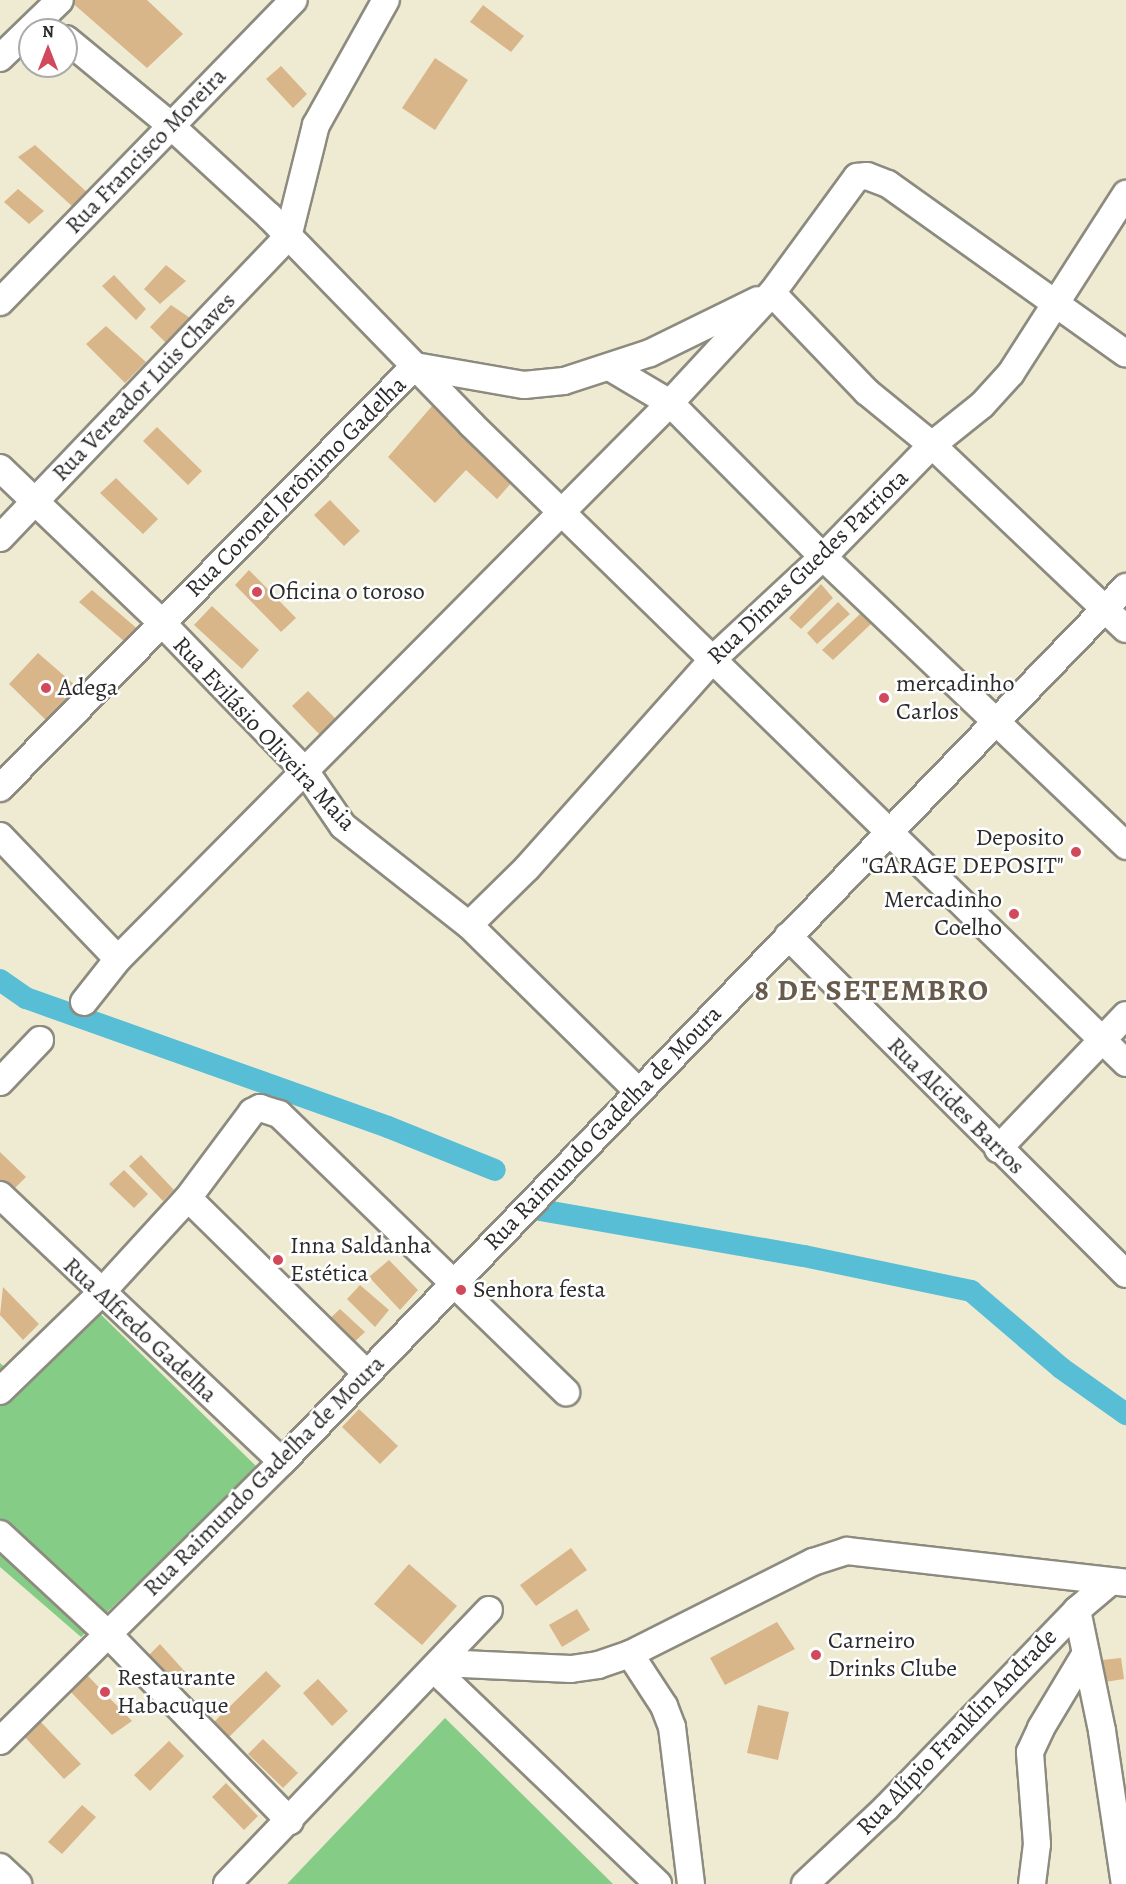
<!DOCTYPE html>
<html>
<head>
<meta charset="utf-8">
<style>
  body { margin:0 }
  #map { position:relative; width:1126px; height:1884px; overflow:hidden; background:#efebd3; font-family:Alegreya,serif }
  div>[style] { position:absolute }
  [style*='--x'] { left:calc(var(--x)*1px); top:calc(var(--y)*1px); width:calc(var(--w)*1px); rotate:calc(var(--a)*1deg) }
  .green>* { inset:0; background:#85cc86 }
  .canal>* { height:22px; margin:-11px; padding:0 11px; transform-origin:11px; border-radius:11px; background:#57bed5 }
  .building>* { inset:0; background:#d9b58a }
  .roads { filter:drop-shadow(2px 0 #8d8b7f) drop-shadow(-2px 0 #8d8b7f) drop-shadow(0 2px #8d8b7f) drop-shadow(0 -2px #8d8b7f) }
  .minor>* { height:26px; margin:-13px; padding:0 13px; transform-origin:13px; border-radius:13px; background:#fff }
  .dots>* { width:16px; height:16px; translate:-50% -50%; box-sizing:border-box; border:3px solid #fff; border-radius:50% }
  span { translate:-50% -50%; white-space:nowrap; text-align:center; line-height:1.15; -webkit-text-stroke:5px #fff; paint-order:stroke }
  .street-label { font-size:24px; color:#2b2b2b }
  .poi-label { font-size:24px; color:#2b2b2b }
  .left { translate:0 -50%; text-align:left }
  .right { translate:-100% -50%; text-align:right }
  .district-label { font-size:30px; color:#685b4c; font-weight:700; letter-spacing:1.5px }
  .north { position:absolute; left:18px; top:18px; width:60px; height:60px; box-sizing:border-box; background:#fff; border:2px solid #aaa; border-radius:50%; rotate:0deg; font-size:16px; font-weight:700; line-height:24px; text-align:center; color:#2b2b2b }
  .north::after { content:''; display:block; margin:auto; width:21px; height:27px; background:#d1495b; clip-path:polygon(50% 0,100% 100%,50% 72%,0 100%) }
</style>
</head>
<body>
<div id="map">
  <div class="green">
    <div style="clip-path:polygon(88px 1302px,258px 1468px,81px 1637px,0 1567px,0 1363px,11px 1373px)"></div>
    <div style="clip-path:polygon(445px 1718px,613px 1884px,287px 1884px)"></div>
  </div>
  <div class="canal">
    <div style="--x:0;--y:980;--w:32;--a:35"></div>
    <div style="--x:26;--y:998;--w:384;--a:19.6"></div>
    <div style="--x:388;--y:1127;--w:115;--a:21.9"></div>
    <div style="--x:540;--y:1210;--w:268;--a:9.9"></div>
    <div style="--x:804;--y:1256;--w:171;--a:11.8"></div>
    <div style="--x:971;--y:1291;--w:118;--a:40.5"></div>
    <div style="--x:1061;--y:1368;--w:80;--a:35.3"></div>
  </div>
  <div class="building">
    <div style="clip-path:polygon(69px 0,147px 0,183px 34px,147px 68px)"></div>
    <div style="clip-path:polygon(483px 5px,524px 36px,511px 52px,470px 22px)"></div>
    <div style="clip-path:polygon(435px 58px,468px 80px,435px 130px,402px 108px)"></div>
    <div style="clip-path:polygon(281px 66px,307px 94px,293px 108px,266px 79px)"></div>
    <div style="clip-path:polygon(35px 145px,88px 193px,73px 207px,18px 157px)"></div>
    <div style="clip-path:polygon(18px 189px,44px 211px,29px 224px,4px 202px)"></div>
    <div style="clip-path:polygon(166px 265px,186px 281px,160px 304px,144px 289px)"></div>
    <div style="clip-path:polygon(114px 275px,146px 309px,136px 320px,102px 286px)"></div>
    <div style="clip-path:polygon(171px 305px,193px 320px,169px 346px,150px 327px)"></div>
    <div style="clip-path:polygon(106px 326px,146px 362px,125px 383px,86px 344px)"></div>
    <div style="clip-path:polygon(432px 406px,513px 481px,497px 499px,466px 470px,435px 503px,388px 457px)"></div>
    <div style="clip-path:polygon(157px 427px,202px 471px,188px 485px,143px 441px)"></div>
    <div style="clip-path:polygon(116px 478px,158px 519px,143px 534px,100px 493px)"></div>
    <div style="clip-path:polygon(330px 500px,360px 531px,344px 546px,314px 515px)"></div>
    <div style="clip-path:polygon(249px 570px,296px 618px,281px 632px,235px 585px)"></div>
    <div style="clip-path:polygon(821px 584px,833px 598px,801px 629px,789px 618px)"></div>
    <div style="clip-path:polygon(92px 590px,140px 631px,126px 643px,79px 602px)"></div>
    <div style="clip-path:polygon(838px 602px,850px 614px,817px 644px,807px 633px)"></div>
    <div style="clip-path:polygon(212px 606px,259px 650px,242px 669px,194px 625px)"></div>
    <div style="clip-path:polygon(860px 614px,871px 624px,833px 660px,822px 650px)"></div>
    <div style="clip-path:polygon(38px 653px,84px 693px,52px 726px,9px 684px)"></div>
    <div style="clip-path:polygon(308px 691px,336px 719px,320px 735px,292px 706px)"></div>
    <div style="clip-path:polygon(0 1152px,26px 1177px,11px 1192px,0 1182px)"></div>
    <div style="clip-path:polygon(141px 1155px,174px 1190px,163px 1201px,129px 1166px)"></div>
    <div style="clip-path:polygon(124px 1170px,148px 1194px,134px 1208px,109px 1184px)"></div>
    <div style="clip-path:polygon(389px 1260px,418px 1290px,400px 1310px,369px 1277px)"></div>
    <div style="clip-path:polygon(360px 1285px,389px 1310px,375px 1327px,347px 1299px)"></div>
    <div style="clip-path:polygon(3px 1287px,39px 1324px,23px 1340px,0 1315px)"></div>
    <div style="clip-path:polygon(340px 1309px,365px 1332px,350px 1346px,325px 1323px)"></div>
    <div style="clip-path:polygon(359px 1409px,398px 1446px,380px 1464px,342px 1427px)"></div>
    <div style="clip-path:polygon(571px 1548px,587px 1570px,536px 1606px,520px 1585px)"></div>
    <div style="clip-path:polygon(409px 1564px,457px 1606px,422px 1645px,374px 1604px)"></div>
    <div style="clip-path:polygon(577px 1609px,590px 1630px,562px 1647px,549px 1625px)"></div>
    <div style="clip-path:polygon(777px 1622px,795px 1649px,725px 1685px,710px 1658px)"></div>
    <div style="clip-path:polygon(160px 1644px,187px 1674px,174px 1686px,147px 1657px)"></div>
    <div style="clip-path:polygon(1121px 1658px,1124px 1679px,1105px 1682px,1102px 1660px)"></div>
    <div style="clip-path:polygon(266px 1671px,281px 1686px,228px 1738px,213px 1723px)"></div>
    <div style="clip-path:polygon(86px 1674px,132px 1721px,112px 1735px,69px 1690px)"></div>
    <div style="clip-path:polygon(318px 1679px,348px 1711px,332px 1726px,303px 1693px)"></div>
    <div style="clip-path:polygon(758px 1705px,789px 1712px,778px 1760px,747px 1753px)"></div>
    <div style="clip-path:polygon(38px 1719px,81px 1764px,64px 1779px,22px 1734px)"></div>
    <div style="clip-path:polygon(263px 1739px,298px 1773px,283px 1788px,248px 1754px)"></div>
    <div style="clip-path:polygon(169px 1741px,184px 1756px,150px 1791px,134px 1775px)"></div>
    <div style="clip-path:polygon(226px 1783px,258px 1816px,244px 1830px,212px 1797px)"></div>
    <div style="clip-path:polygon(82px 1805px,96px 1817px,62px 1854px,48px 1842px)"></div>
  </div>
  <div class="roads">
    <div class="minor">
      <div style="--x:66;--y:39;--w:134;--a:39.5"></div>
      <div style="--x:169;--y:124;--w:136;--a:42.6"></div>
      <div style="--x:269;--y:216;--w:290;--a:45.8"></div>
      <div style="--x:471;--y:424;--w:915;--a:44.29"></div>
      <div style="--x:0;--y:58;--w:83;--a:-44"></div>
      <div style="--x:772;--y:293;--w:137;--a:46.2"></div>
      <div style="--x:867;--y:392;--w:84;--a:39.2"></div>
      <div style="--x:932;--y:445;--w:267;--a:43.5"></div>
      <div style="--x:0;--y:302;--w:421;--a:-45.8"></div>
      <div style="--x:611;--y:368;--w:69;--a:30.7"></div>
      <div style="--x:670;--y:403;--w:217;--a:45.2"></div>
      <div style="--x:823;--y:557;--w:419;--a:43.6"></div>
      <div style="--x:0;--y:468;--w:224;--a:43.7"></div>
      <div style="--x:162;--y:623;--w:207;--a:46"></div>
      <div style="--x:306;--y:772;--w:65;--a:55.6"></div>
      <div style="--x:343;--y:826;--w:160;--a:38.2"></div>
      <div style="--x:469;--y:925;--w:237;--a:44.5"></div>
      <div style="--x:0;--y:538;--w:417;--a:-46.3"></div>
      <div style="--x:288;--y:237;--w:115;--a:-76"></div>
      <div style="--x:316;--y:125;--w:143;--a:-60.8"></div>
      <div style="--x:0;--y:788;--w:592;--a:-45.48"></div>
      <div style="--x:415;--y:366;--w:111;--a:9.9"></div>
      <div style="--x:524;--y:385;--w:40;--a:-5.7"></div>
      <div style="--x:564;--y:381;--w:90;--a:-18"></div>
      <div style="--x:650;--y:353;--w:120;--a:-26.1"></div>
      <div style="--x:0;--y:836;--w:170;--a:46.2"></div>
      <div style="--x:469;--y:925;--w:81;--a:-44.5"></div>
      <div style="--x:527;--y:868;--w:278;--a:-48.3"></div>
      <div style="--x:712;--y:660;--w:151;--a:-42.9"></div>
      <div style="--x:823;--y:557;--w:156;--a:-45.8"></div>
      <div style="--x:932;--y:445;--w:64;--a:-38.7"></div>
      <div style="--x:982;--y:405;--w:43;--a:-47.8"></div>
      <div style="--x:1011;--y:373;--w:213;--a:-57.3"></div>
      <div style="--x:788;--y:936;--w:478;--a:45"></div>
      <div style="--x:84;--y:1002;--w:55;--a:-51.7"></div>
      <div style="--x:118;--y:959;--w:783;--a:-45.21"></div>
      <div style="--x:670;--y:403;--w:150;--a:-47.2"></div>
      <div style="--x:772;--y:293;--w:144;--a:-53.8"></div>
      <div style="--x:857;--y:177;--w:10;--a:-6"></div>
      <div style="--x:867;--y:176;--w:22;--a:21"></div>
      <div style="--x:888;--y:184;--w:292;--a:35.5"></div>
      <div style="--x:0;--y:1082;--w:58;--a:-46.4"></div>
      <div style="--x:998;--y:1149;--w:185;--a:-46.3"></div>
      <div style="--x:0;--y:1195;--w:388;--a:43.4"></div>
      <div style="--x:188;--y:1198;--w:251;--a:44.5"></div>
      <div style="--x:0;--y:1391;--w:139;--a:-44.1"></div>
      <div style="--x:100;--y:1294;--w:130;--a:-47.5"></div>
      <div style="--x:188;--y:1198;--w:107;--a:-53.3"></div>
      <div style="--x:252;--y:1112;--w:9;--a:-27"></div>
      <div style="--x:260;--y:1108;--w:20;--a:18"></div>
      <div style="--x:279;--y:1114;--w:400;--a:44.1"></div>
      <div style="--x:0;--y:1534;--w:147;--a:42.8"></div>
      <div style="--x:108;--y:1634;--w:261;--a:45.8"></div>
      <div style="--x:1077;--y:1610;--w:124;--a:78.3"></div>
      <div style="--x:1102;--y:1731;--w:155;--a:81.5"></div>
      <div style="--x:630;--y:1654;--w:62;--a:56.8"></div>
      <div style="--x:664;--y:1706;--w:22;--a:69"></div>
      <div style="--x:672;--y:1727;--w:158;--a:83.1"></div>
      <div style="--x:441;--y:1663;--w:130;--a:2.6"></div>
      <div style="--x:571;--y:1669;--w:27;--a:-8"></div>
      <div style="--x:598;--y:1665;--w:34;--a:-19"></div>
      <div style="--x:630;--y:1654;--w:205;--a:-26.7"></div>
      <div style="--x:813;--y:1562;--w:36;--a:-18"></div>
      <div style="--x:847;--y:1551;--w:281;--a:6.5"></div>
      <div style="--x:435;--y:1670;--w:309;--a:43.8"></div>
      <div style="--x:0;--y:1741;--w:397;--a:-44.7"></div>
      <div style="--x:282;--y:1462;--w:1216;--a:-46.03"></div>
      <div style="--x:0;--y:1867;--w:25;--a:43"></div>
      <div style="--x:227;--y:1884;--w:379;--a:-46.3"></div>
      <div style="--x:805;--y:1884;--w:111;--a:-43.2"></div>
      <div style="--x:886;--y:1808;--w:275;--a:-46"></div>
      <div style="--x:1077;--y:1610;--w:43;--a:-40.3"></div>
      <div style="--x:1032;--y:1884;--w:40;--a:-82.9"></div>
      <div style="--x:1037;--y:1844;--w:92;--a:-94.4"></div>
      <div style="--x:1030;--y:1752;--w:26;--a:-65"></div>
      <div style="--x:1041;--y:1728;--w:87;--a:-59"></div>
    </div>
  </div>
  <div class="dots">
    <div style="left:257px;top:592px;background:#d1495b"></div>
    <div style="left:46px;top:688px;background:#d1495b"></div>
    <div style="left:884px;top:698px;background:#d1495b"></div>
    <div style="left:1076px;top:852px;background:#d1495b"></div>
    <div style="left:1014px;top:914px;background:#d1495b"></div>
    <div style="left:278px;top:1260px;background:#d1495b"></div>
    <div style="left:461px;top:1290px;background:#d1495b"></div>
    <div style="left:816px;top:1655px;background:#d1495b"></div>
    <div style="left:105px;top:1692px;background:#d1495b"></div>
  </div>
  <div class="street-label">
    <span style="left:146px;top:151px;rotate:-46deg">Rua Francisco Moreira</span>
    <span style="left:144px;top:387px;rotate:-46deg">Rua Vereador Luis Chaves</span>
    <span style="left:296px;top:487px;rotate:-45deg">Rua Coronel Jerônimo Gadelha</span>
    <span style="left:808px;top:567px;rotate:-44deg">Rua Dimas Guedes Patriota</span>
    <span style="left:264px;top:734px;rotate:47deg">Rua Evilásio Oliveira Maia</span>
    <span style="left:956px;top:1106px;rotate:45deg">Rua Alcides Barros</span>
    <span style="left:603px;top:1128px;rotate:-46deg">Rua Raimundo Gadelha de Moura</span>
    <span style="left:140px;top:1330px;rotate:43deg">Rua Alfredo Gadelha</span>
    <span style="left:264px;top:1476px;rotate:-45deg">Rua Raimundo Gadelha de Moura</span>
    <span style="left:957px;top:1732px;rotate:-46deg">Rua Alípio Franklin Andrade</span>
  </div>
  <div class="poi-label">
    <span class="left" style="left:269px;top:592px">Oficina o toroso</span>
    <span class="left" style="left:896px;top:698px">mercadinho<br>Carlos</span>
    <span class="left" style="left:58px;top:688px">Adega</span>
    <span class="right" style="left:1064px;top:852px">Deposito<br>"GARAGE DEPOSIT"</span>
    <span class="right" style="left:1002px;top:914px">Mercadinho<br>Coelho</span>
    <span class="left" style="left:290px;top:1260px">Inna Saldanha<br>Estética</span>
    <span class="left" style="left:473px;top:1290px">Senhora festa</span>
    <span class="left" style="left:828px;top:1655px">Carneiro<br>Drinks Clube</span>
    <span class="left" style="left:117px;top:1692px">Restaurante<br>Habacuque</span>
  </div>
  <div class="district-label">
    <span style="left:872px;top:990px">8 DE SETEMBRO</span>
  </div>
  <div class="north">N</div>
</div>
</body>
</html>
